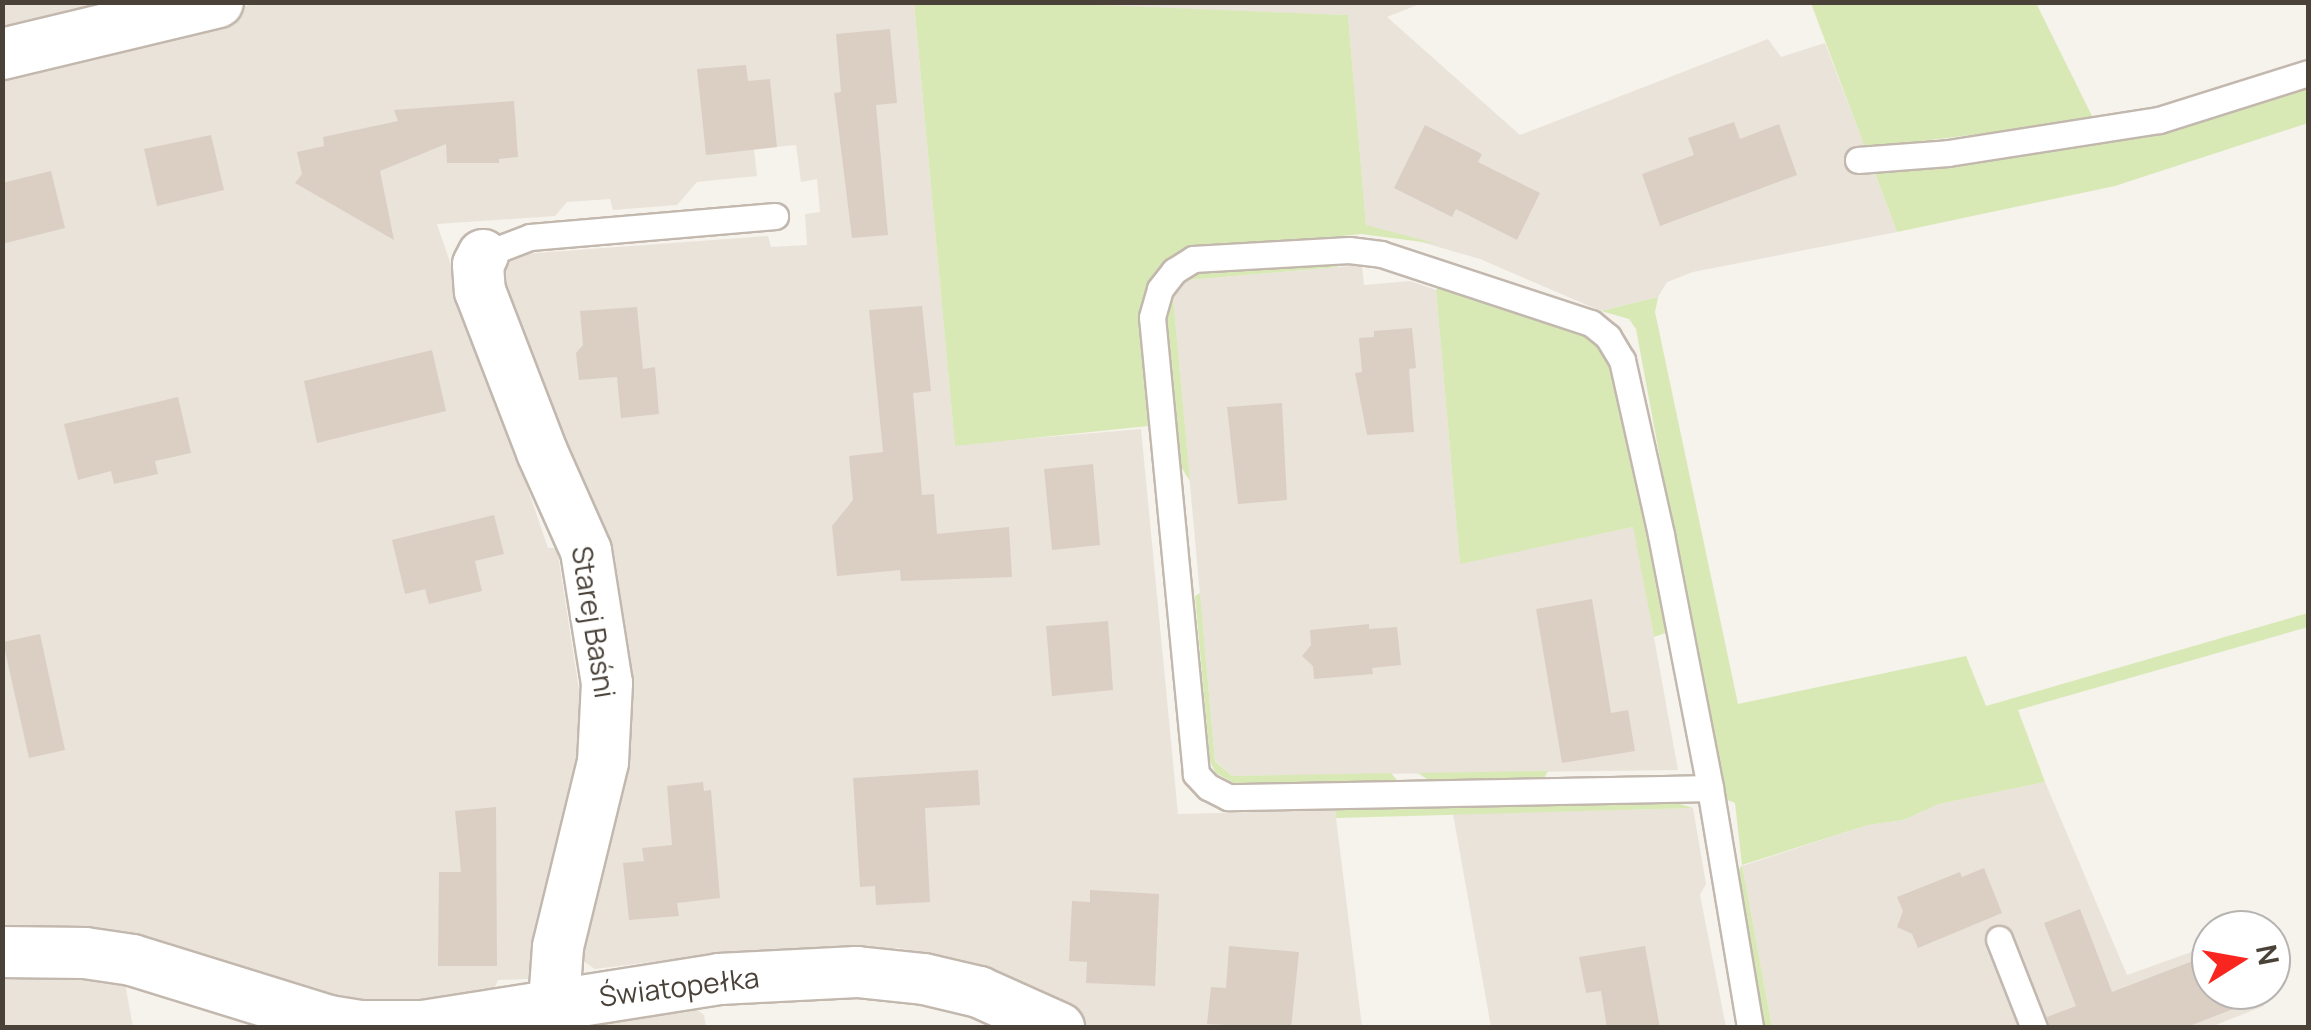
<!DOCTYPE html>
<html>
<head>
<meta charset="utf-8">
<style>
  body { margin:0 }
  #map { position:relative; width:2311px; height:1030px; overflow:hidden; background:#f6f2ec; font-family:Manrope,sans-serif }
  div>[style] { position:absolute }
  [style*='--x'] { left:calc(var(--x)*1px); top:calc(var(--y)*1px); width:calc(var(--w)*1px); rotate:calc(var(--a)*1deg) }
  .residential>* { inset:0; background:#eae3da }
  .green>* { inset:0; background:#d8e9b5 }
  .building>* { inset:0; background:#dbcfc4 }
  .roads { filter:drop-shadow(2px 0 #c2b8ae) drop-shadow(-2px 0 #c2b8ae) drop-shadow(0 2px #c2b8ae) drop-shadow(0 -2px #c2b8ae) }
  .lane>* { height:25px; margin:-12.5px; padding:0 12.5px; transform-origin:12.5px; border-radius:12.5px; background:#fff }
  .street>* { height:50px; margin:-25px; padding:0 25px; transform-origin:25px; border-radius:25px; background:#fff }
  span { translate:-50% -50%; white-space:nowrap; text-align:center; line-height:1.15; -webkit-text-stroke:8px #fff; paint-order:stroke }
  .street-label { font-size:28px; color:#4a4239 }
  .frame { position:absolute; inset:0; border:5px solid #4a4239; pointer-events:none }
  .north { position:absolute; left:2191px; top:910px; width:100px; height:100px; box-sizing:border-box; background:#fff; border:2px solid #b7b3b0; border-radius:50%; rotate:79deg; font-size:28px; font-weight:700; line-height:40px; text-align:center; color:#4a4239 }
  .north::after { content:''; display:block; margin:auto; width:35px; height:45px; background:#f9261f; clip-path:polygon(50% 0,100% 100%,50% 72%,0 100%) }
</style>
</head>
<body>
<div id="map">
  <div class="residential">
    <div style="clip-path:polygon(3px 2px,159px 3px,3px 40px)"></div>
    <div style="clip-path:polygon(258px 3px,914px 3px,955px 445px,1141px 429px,1178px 814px,1335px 810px,1362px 1027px,1091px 1027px,969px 965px,899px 948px,747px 955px,746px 950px,595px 969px,577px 957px,614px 783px,567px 447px,547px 389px,536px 392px,495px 278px,509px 255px,768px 236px,771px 247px,807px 245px,805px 214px,820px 212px,817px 179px,801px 182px,796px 145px,754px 149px,757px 176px,697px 182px,677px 205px,613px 210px,610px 199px,567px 202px,555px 216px,437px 224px,548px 548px,557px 548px,587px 742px,528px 979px,498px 980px,493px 992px,399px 1010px,3px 935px,2px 64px)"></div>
    <div style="clip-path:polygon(1022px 3px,1422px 3px,1387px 17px,1520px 135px,1768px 39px,1781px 57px,1825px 43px,1897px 232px,1693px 272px,1667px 282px,1658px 297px,1601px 311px,1480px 259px,1366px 226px,1348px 15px)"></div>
    <div style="clip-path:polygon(1362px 265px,1364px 285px,1410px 281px,1436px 290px,1460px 563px,1634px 527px,1678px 770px,1232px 776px,1215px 760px,1173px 297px,1188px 280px)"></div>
    <div style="clip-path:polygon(2045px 782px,2127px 975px,2211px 945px,2211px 990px,2259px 990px,2264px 1006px,2208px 1028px,1772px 1027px,1742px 866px,1868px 825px,1904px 820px,1939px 804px)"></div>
    <div style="clip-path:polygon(1693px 808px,1706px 884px,1700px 895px,1726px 1027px,1491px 1027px,1453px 814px)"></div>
    <div style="clip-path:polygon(3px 971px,124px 978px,133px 1027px,3px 1028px)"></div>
    <div style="clip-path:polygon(688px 1003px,704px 1015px,706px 1027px,555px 1028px)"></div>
  </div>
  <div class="green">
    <div style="clip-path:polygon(1022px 2px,1348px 15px,1366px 225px,1438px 244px,1361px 234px,1180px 253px,1160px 268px,1152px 281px,1158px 425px,955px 446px,914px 3px)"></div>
    <div style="clip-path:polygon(1811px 3px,2036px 3px,2094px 120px,1865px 148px)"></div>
    <div style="clip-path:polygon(2308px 83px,2308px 123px,2115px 186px,1897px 232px,1874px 171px,2090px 145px,2162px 129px)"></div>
    <div style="clip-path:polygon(1333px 261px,1338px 267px,1188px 280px,1173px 297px,1190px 481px,1181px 467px,1169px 361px,1165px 311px,1169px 295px,1186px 277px,1201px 271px)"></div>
    <div style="clip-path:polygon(1440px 285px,1569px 328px,1591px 340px,1613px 367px,1647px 509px,1668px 632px,1654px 637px,1633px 527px,1460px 564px,1436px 290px)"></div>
    <div style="clip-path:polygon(1658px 297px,1655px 312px,1738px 704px,1966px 656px,1986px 706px,2308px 613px,2308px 627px,2018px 710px,2045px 782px,1939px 804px,1904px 820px,1868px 825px,1742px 865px,1772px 1027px,1764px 1027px,1738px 871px,1742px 865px,1735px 803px,1723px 798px,1636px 329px,1629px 319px,1601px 311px)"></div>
    <div style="clip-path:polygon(1200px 593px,1215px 761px,1232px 776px,1391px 773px,1397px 780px,1395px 786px,1247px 790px,1216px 773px,1210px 762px,1195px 596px)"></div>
    <div style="clip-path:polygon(1548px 771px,1543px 780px,1433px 783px,1418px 773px)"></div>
    <div style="clip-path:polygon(1618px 801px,1670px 801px,1693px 808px,1336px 818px,1335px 810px)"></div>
  </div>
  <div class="building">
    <div style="clip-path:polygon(890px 29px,897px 103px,876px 105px,888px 235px,852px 238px,834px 93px,841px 92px,836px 34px)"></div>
    <div style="clip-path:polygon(746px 65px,748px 81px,770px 79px,777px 147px,706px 155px,697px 69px)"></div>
    <div style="clip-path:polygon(514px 101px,518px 157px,499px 159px,499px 163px,447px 163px,446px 144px,380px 171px,394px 240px,295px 183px,302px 174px,297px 152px,324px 146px,323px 137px,398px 121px,394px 110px)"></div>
    <div style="clip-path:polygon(1734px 122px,1740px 139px,1779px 124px,1797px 175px,1660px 226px,1642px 174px,1694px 155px,1688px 138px)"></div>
    <div style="clip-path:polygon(1425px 125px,1482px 154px,1478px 162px,1540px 193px,1517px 240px,1456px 209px,1452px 217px,1394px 188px)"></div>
    <div style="clip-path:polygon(211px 135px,224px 190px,157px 206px,144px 149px)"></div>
    <div style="clip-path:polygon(51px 171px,65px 228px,2px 244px,2px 183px)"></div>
    <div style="clip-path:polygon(922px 306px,931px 391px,913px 393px,922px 495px,934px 494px,937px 534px,1009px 527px,1012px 577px,901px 581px,900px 570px,837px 576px,832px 526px,853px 500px,849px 456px,883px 452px,869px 310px)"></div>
    <div style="clip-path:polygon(637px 307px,643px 369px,655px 367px,659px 414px,621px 418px,617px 377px,579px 380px,576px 353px,583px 345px,580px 311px)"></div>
    <div style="clip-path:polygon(1412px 328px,1416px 368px,1409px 369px,1414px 432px,1367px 435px,1355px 373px,1362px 372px,1359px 338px,1374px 337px,1374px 331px)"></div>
    <div style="clip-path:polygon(432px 350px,446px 411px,317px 443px,304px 381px)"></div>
    <div style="clip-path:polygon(178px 397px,191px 453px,155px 461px,158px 474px,114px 484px,111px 471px,78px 480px,64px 424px)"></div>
    <div style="clip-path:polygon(1282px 403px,1287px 500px,1238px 504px,1227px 407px)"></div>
    <div style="clip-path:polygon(1093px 464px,1100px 545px,1052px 550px,1044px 469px)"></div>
    <div style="clip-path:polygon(494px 515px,504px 554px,475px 561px,482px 591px,429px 604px,425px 589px,405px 594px,392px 540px)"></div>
    <div style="clip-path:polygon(1592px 599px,1611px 713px,1628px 710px,1635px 751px,1562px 763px,1536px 609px)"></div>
    <div style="clip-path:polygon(1108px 621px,1113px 690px,1052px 696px,1046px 626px)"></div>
    <div style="clip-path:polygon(1369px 624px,1369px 629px,1397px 627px,1401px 665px,1372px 668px,1373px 674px,1314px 679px,1313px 666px,1302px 656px,1311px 645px,1310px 630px)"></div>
    <div style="clip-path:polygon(40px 634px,65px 750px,29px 758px,3px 642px)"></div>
    <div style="clip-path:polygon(978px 770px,980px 805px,925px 808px,930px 902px,876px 905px,875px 886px,860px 887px,853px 778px)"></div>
    <div style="clip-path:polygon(703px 782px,704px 791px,711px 790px,720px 898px,677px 903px,679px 916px,629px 920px,623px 863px,644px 861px,642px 848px,672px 845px,667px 786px)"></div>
    <div style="clip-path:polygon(496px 807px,497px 966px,438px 966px,439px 872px,461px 872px,455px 811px)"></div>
    <div style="clip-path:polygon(1984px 868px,2002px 913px,1918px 948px,1912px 934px,1897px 927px,1903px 911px,1897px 897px,1960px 872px,1962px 877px)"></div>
    <div style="clip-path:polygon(1090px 890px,1159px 894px,1155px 986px,1086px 983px,1087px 962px,1069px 961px,1072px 901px,1090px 902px)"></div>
    <div style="clip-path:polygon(2080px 909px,2112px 992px,2211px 954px,2211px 990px,2275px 993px,2184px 1028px,2050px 1028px,2047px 1017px,2076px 1006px,2044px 923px)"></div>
    <div style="clip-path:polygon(1229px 946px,1299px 952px,1291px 1028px,1207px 1024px,1211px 987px,1226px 988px)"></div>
    <div style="clip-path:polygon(1645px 946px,1660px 1028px,1607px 1028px,1601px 991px,1586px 993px,1579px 957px)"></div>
  </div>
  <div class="roads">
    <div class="lane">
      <div style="--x:1858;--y:160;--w:90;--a:-4.4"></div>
      <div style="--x:1948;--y:153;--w:214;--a:-8.9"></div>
      <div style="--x:2159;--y:120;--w:156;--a:-17.5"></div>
      <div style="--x:483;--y:255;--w:50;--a:-21"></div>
      <div style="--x:530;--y:237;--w:246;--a:-4.9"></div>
      <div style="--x:1710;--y:788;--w:482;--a:178.9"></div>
      <div style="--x:1228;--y:797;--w:22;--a:-153"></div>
      <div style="--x:1208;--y:787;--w:18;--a:-133"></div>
      <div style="--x:1196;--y:774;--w:459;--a:-95.5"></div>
      <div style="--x:1152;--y:317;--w:29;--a:-74"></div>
      <div style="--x:1160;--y:289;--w:23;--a:-52"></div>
      <div style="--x:1174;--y:271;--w:22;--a:-32"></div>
      <div style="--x:1193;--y:259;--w:156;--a:-3.3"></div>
      <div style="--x:1349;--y:250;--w:32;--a:7"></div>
      <div style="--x:1381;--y:254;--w:221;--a:18.2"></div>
      <div style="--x:1591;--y:323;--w:22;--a:39"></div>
      <div style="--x:1608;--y:337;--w:27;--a:59"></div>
      <div style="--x:1622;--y:360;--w:179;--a:77.4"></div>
      <div style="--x:1661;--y:535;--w:258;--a:79"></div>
      <div style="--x:1710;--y:788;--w:243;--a:80.5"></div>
      <div style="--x:1999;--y:939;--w:96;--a:68.5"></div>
    </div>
    <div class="street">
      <div style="--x:2;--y:54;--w:222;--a:-13.5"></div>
      <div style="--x:483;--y:255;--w:11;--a:117"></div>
      <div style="--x:478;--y:265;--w:26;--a:86"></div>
      <div style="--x:480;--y:291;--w:173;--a:68.9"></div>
      <div style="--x:542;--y:452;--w:108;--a:66"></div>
      <div style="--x:586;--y:551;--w:134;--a:81"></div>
      <div style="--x:607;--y:683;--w:79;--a:92.9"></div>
      <div style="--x:603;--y:762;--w:190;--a:103.7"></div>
      <div style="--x:558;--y:947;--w:56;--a:94.1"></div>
      <div style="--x:2;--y:952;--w:83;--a:0.7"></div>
      <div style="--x:85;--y:953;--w:48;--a:8.5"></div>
      <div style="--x:132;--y:960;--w:206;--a:17.2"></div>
      <div style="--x:329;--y:1021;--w:33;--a:9"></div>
      <div style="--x:362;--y:1026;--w:61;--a:0"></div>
      <div style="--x:423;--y:1026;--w:300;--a:-9"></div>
      <div style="--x:719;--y:979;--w:138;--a:-2.9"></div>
      <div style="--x:857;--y:972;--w:67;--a:6"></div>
      <div style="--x:924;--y:979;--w:57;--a:13.3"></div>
      <div style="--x:979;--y:992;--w:88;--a:24.2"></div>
    </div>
  </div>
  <div class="street-label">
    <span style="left:594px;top:622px;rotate:81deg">Starej Baśni</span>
    <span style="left:679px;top:986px;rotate:-7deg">Światopełka</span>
  </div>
  <div class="frame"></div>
  <div class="north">N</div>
</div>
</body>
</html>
